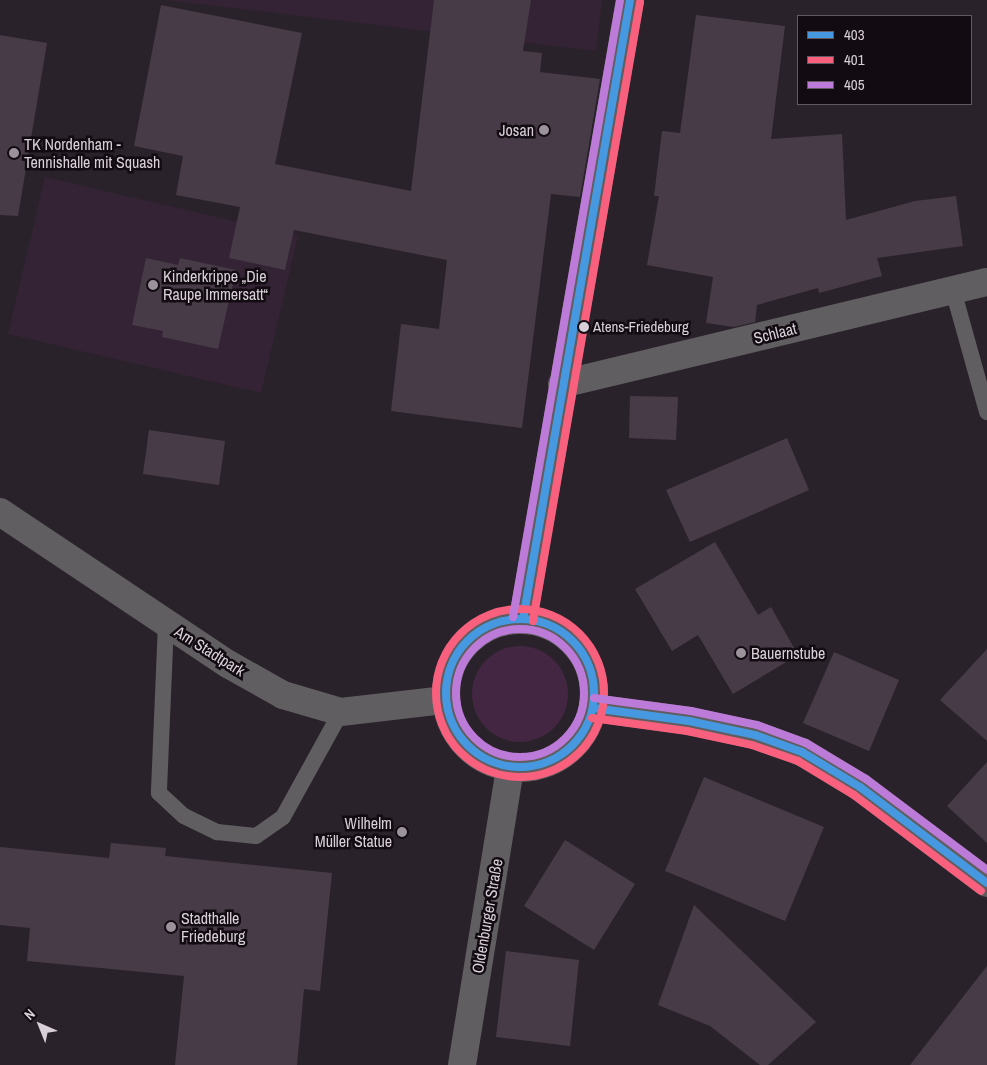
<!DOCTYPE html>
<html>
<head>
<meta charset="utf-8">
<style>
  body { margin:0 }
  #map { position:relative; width:987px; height:1065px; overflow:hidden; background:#2a222a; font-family:"Archivo Narrow",sans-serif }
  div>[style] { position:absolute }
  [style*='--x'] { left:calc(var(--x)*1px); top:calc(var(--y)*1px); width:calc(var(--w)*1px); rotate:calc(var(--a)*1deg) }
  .built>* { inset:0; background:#342334 }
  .green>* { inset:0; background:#432642 }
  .round { border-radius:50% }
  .building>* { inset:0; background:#473b47 }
  .service>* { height:16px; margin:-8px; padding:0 8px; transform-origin:8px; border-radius:8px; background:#615e61 }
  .minor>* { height:28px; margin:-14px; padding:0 14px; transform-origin:14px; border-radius:14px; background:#615e61 }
  .tertiary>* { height:28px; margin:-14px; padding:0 14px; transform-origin:14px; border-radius:14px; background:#615e61 }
  .tertiary>.ring { margin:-14px; padding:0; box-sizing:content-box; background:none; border:28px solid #615e61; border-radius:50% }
  .bus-1>* { height:8px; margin:-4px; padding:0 4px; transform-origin:4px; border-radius:4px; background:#4699e1 }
  .bus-1>.ring { margin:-4px; padding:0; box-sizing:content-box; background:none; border:8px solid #4699e1; border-radius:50% }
  .bus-2>* { height:8px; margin:-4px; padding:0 4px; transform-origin:4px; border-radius:4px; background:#f8607d }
  .bus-2>.ring { margin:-4px; padding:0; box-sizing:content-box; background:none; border:8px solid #f8607d; border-radius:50% }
  .bus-3>* { height:8px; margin:-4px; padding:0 4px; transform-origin:4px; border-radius:4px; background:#bd7bd9 }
  .bus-3>.ring { margin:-4px; padding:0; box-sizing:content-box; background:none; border:8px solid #bd7bd9; border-radius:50% }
  .dots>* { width:14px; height:14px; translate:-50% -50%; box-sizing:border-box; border:2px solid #120c12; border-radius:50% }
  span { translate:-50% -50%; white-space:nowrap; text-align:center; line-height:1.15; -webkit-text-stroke:5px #120c12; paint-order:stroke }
  .bus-label { font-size:15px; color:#d9cfd8 }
  .left { translate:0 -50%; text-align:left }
  .poi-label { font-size:16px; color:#d9cfd8 }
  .right { translate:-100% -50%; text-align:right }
  .street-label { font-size:16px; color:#d9cfd8 }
  .legend { position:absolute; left:797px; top:15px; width:175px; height:90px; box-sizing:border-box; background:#120c12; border:1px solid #625a61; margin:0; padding:6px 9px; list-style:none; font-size:15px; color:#d9cfd8 }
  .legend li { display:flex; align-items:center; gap:10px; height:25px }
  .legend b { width:25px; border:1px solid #625a61 }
  .north { position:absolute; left:15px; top:1000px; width:50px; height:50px; -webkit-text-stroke:4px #120c12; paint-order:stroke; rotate:316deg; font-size:14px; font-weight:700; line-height:20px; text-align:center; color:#d9cfd8 }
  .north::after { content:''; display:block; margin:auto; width:18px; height:22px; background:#d9cfd8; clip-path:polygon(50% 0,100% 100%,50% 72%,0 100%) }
</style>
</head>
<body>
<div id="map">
  <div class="built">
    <div style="clip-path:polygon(165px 0,602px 0,596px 51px)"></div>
    <div style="clip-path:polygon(45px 177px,298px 236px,261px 393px,8px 334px)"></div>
  </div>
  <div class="green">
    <div class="round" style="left:472px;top:646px;width:96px;height:96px"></div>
  </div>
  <div class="building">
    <div style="clip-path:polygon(434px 0,531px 0,523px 51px,542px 53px,540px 72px,600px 79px,580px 197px,551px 194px,522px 428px,391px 411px,401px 324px,439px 329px,447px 260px,294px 230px,285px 270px,229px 258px,240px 207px,176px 195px,183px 156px,134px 146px,161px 5px,302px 33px,275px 164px,411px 191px)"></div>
    <div style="clip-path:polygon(696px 15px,785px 26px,771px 139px,842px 134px,846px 220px,915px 201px,956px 196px,963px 246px,877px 258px,882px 276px,819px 293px,818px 288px,757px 305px,755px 322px,734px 327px,706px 323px,713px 277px,647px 265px,659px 196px,654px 196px,662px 131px,680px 133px)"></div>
    <div style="clip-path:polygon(0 35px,47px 43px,18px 216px,0 215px)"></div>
    <div style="clip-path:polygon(146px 258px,178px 265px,180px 258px,236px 270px,218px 349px,162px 337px,163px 331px,132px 325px)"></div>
    <div style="clip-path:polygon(630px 396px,678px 397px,676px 440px,629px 438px)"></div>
    <div style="clip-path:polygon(149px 430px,225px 441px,219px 485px,143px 474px)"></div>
    <div style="clip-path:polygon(787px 438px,809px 490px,690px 542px,666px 490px)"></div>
    <div style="clip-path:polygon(715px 542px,758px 615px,771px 607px,798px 655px,733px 694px,698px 635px,672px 651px,635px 589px)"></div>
    <div style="clip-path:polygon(987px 649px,987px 741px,940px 700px)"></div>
    <div style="clip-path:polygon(834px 652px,899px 680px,869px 751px,803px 723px)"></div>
    <div style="clip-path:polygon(987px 762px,987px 843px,947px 806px)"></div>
    <div style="clip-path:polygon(704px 777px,824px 827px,785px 921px,665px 871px)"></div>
    <div style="clip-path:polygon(565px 840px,635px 884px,594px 950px,524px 906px)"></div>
    <div style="clip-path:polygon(111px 843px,166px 848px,165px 856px,332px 873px,320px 991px,304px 989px,297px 1065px,175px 1065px,184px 976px,27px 961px,30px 928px,0 925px,0 847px,109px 858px)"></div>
    <div style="clip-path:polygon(694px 905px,816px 1022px,768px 1065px,760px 1065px,710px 1026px,658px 1005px)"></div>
    <div style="clip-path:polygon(506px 951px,579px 960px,570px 1046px,496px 1037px)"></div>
    <div style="clip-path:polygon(987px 966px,987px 1065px,910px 1065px)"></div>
  </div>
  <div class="service">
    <div style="--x:953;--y:290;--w:127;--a:74.4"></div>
    <div style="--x:166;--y:623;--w:170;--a:92.4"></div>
    <div style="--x:159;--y:793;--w:34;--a:43"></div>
    <div style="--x:184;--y:816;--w:37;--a:26"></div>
    <div style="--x:217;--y:832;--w:39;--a:6"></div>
    <div style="--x:256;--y:836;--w:33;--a:-35"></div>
    <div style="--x:283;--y:817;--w:120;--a:-61.1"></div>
  </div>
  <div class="minor">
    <div style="--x:562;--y:384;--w:437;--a:-13.5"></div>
    <div style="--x:0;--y:512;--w:274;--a:33.7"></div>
    <div style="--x:228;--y:664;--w:63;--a:29.4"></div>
    <div style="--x:283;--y:695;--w:60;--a:16.3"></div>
    <div style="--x:341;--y:712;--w:105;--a:-6.6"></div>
  </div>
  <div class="tertiary">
    <div style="--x:523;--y:619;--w:628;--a:-80.19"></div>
    <div class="ring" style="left:446px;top:620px;width:120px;height:120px"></div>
    <div style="--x:593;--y:708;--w:97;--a:7.7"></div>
    <div style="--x:689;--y:721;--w:67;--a:12"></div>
    <div style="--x:755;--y:735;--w:50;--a:19.9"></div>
    <div style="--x:802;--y:752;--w:68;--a:31.1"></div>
    <div style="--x:860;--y:787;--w:159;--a:37.1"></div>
    <div style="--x:462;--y:1065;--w:302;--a:-80.8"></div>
  </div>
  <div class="bus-1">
    <div style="--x:523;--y:619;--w:628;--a:-80.19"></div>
    <div class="ring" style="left:446px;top:619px;width:140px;height:140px"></div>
    <div style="--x:593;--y:708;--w:97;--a:7.7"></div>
    <div style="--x:689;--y:721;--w:67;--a:12"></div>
    <div style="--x:755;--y:735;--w:50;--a:19.9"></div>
    <div style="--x:802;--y:752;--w:68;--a:31.1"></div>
    <div style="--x:860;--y:787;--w:159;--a:37.1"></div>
  </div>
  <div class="bus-2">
    <div class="ring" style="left:436px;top:609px;width:160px;height:160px"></div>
    <div style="--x:533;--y:621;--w:628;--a:-80.19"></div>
    <div style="--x:592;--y:718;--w:96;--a:7.8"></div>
    <div style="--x:687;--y:731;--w:66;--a:12.2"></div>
    <div style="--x:752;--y:745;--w:49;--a:19.2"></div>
    <div style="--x:798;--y:761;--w:66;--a:31.3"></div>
    <div style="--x:854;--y:795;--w:159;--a:37.1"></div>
  </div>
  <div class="bus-3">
    <div style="--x:513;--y:617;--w:626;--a:-80.16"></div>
    <div class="ring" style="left:456px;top:629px;width:120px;height:120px"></div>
    <div style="--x:594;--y:698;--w:98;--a:7.6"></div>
    <div style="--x:691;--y:711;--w:67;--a:12"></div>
    <div style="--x:757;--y:725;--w:52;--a:20.2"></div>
    <div style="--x:806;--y:743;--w:70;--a:31"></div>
    <div style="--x:866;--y:779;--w:151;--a:36.9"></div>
  </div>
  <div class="dots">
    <div style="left:544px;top:130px;background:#9c929b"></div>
    <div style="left:14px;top:153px;background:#9c929b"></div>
    <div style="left:153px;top:285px;background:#9c929b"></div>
    <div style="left:584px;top:327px;background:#d9cfd8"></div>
    <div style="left:741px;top:653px;background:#9c929b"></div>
    <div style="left:402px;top:832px;background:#9c929b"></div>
    <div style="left:171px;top:927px;background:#9c929b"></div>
  </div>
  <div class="bus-label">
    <span class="left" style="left:593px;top:327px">Atens-Friedeburg</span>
  </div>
  <div class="poi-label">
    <span class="right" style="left:534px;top:130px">Josan</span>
    <span class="left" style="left:24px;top:153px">TK Nordenham -<br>Tennishalle mit Squash</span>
    <span class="left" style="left:163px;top:285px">Kinderkrippe „Die<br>Raupe Immersatt“</span>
    <span class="left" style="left:751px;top:653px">Bauernstube</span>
    <span class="right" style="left:392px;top:832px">Wilhelm<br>Müller Statue</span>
    <span class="left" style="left:181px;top:927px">Stadthalle<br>Friedeburg</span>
  </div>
  <div class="street-label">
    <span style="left:775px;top:333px;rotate:-14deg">Schlaat</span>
    <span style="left:210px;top:651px;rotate:32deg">Am Stadtpark</span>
    <span style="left:487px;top:916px;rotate:-80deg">Oldenburger Straße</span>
  </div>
  <ul class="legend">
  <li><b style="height:6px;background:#4699e1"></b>403</li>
  <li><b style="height:6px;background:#f8607d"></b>401</li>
  <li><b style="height:6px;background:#bd7bd9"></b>405</li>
  </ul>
  <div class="north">N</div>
</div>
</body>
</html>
